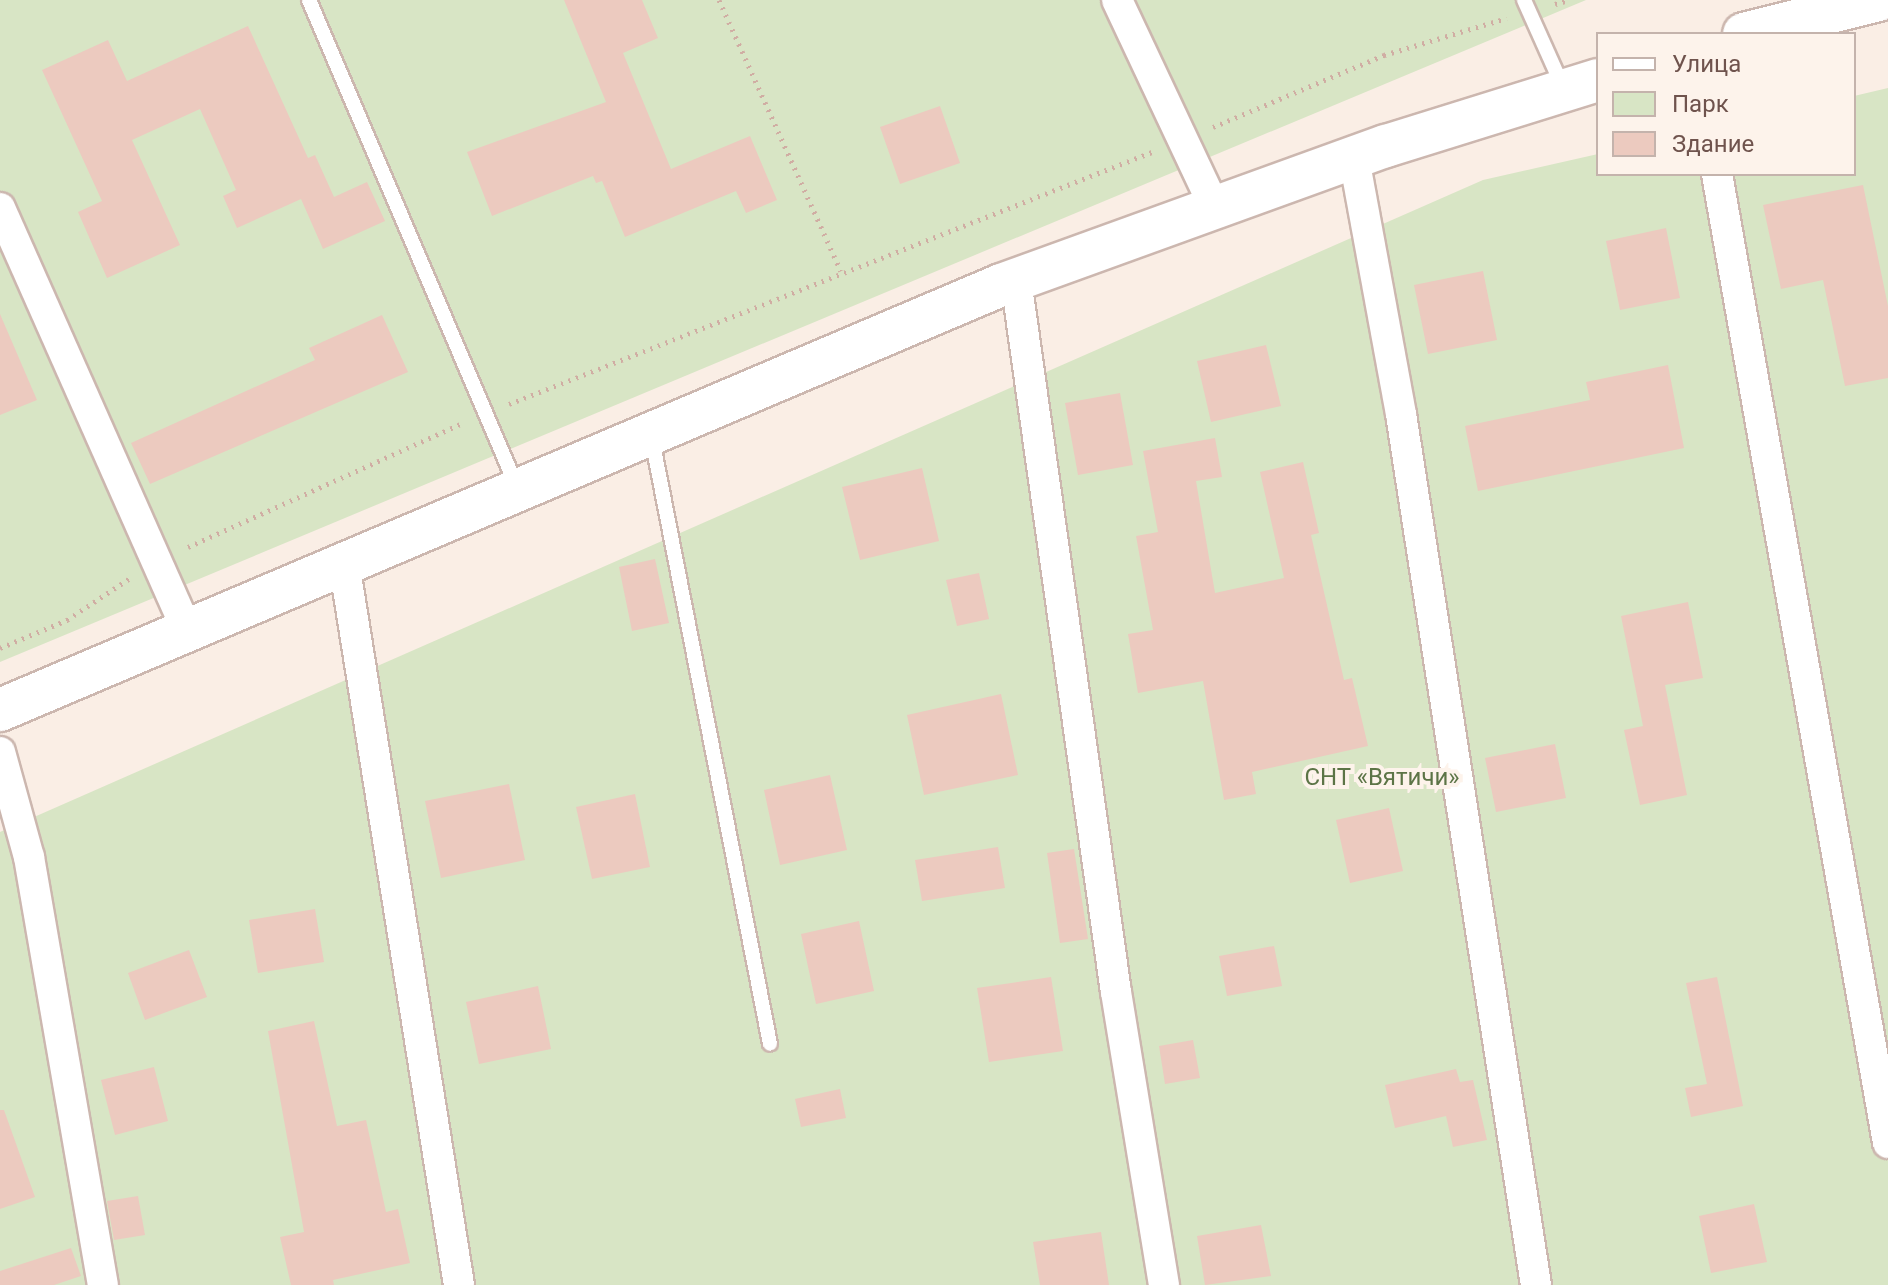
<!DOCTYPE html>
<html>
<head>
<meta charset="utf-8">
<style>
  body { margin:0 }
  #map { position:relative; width:1888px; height:1285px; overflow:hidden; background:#faeee5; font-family:Roboto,sans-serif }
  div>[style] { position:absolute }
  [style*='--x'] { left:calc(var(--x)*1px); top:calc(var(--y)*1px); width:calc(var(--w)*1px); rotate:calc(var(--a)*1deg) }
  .green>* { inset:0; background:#d8e5c5 }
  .building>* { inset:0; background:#eccabf }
  .path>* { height:5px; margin-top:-2.5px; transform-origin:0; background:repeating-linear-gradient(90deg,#d0ada3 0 2px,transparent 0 8px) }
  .roads { filter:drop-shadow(2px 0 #ccb7af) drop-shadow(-2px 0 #ccb7af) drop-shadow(0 2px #ccb7af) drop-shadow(0 -2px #ccb7af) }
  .service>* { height:14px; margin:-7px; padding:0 7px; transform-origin:7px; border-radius:7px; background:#fff }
  .minor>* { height:30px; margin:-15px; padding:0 15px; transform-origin:15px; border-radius:15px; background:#fff }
  .secondary>* { height:42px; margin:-21px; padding:0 21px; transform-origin:21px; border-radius:21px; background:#fff }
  span { translate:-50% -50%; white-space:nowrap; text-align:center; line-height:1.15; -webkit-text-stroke:8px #fdf3eb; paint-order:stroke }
  .park-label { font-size:24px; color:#5c7446 }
  .legend { position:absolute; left:1596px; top:32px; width:260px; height:144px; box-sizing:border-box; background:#fdf3eb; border:2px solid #c4b3ac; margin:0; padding:10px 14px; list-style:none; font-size:24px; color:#6f534d }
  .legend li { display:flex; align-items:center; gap:16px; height:40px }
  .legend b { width:40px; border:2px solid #c4b3ac }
</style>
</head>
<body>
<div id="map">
  <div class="green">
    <div style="clip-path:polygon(0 0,1586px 0,0 662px)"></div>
    <div style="clip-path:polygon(1888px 88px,1888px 1285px,0 1285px,0 832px,1483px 180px,1598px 154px,1598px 174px,1854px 174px,1854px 96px)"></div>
  </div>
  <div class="building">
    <div style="clip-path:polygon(564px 0,642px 0,658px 38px,623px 53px,671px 169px,750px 136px,777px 200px,746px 213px,736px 191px,625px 237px,602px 181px,596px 183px,593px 176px,492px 216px,467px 152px,606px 102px)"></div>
    <div style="clip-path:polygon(248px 26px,308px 158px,315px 155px,334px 197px,367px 182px,385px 221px,323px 249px,301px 199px,237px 228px,223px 196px,236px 190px,200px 109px,132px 140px,180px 245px,107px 278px,78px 212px,102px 201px,42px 70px,108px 40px,127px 81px)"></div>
    <div style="clip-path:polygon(940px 106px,960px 163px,900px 184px,880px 127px)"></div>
    <div style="clip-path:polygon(1863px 185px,1888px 306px,1888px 378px,1845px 386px,1823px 280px,1781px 289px,1763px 205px)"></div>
    <div style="clip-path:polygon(1666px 228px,1680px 298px,1620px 310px,1606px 241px)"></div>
    <div style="clip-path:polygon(1483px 271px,1497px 340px,1428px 354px,1414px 285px)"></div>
    <div style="clip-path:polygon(0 314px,37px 400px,0 415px)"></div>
    <div style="clip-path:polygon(382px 315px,408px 372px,150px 484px,131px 443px,315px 360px,309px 348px)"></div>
    <div style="clip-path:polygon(1266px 345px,1281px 406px,1211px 422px,1197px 361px)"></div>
    <div style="clip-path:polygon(1668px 365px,1684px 448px,1478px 491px,1465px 426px,1590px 400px,1586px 382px)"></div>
    <div style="clip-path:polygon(1120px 393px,1133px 465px,1078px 475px,1065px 403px)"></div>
    <div style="clip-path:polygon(1215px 438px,1222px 477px,1196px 481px,1215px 593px,1284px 578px,1260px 472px,1303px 462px,1319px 533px,1311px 535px,1344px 680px,1352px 678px,1368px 746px,1252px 772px,1256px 794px,1224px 800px,1203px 681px,1138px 693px,1128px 634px,1153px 630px,1136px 536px,1158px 532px,1143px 451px)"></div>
    <div style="clip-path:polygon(922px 468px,939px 541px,860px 560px,842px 487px)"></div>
    <div style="clip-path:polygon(655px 559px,669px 623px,632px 631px,619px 567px)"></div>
    <div style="clip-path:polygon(979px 573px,989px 619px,957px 626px,946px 580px)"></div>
    <div style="clip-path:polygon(1688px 602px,1703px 678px,1665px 685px,1687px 795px,1640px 805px,1624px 730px,1643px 726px,1621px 616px)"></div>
    <div style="clip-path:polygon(1001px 694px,1018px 775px,924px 795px,907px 715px)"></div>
    <div style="clip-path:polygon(1555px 744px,1566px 798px,1496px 812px,1485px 758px)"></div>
    <div style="clip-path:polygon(830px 775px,847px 850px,780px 865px,764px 790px)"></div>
    <div style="clip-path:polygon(509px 784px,525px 860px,441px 878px,425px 801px)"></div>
    <div style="clip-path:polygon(635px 794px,650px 867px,592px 879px,576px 807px)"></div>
    <div style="clip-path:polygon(1389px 808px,1403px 871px,1350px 883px,1336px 820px)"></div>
    <div style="clip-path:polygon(998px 847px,1005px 888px,922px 901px,915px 860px)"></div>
    <div style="clip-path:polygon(1074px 849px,1088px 939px,1060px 943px,1047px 853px)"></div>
    <div style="clip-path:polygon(315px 909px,324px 962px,258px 973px,249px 920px)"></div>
    <div style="clip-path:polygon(859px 921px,874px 991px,816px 1004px,801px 934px)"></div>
    <div style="clip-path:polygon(1274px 946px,1282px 986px,1227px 996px,1219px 956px)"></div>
    <div style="clip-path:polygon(189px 950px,207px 997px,145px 1020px,128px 973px)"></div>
    <div style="clip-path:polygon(1051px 977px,1063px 1051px,989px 1062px,977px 988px)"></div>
    <div style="clip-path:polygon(1717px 977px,1743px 1106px,1691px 1117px,1685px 1088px,1707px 1084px,1686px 983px)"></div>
    <div style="clip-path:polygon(538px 986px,551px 1049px,479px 1064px,466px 1002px)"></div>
    <div style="clip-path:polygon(314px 1021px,337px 1126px,366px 1120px,386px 1212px,398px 1209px,410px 1263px,333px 1280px,334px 1285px,291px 1285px,280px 1237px,304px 1232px,268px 1031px)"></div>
    <div style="clip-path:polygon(1193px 1040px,1200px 1078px,1165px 1084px,1159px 1046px)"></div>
    <div style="clip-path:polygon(154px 1067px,168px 1121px,115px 1135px,101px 1080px)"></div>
    <div style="clip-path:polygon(1456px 1069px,1460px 1082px,1473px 1080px,1487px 1140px,1453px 1147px,1446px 1116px,1395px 1128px,1385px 1085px)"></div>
    <div style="clip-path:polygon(840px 1089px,846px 1118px,801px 1127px,795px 1099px)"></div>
    <div style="clip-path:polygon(0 1110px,4px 1110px,35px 1197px,0 1209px)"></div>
    <div style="clip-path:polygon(138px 1196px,145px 1235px,114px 1240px,107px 1201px)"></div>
    <div style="clip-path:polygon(1754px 1204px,1767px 1262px,1711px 1273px,1699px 1216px)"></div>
    <div style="clip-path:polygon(1261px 1225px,1271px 1276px,1205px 1285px,1197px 1236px)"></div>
    <div style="clip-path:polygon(1101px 1232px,1109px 1285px,1040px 1285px,1033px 1242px)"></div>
    <div style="clip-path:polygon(71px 1248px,81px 1276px,54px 1285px,0 1285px,0 1271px)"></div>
  </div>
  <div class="path">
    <div style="--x:719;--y:0;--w:297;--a:65.8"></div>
    <div style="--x:1555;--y:4;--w:15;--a:-16"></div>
    <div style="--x:1213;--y:127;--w:186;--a:-22.8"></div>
    <div style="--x:1384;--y:55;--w:128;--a:-16.7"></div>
    <div style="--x:509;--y:404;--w:691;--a:-21.4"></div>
    <div style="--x:188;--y:547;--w:302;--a:-24.3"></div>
    <div style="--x:0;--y:648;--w:73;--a:-22.7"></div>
    <div style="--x:67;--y:620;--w:76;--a:-33.7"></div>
  </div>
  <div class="roads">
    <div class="service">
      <div style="--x:309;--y:0;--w:530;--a:66.87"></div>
      <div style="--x:1524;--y:0;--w:95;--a:65.9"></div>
      <div style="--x:652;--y:439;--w:616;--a:78.96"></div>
    </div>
    <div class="minor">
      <div style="--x:1117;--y:0;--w:230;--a:64.8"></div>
      <div style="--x:1354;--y:158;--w:260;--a:79.6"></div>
      <div style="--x:1401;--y:414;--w:881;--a:81.19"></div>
      <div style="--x:1717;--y:174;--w:984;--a:79.99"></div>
      <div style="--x:0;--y:208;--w:462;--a:66.1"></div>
      <div style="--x:1016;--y:280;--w:719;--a:82.01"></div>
      <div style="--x:1116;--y:992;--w:297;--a:80.7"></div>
      <div style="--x:344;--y:563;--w:731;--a:80.95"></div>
      <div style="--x:0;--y:752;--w:109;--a:74.6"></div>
      <div style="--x:29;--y:857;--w:434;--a:80.2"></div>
    </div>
    <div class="secondary">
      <div style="--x:1744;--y:34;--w:138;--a:-14.2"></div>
      <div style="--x:0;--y:710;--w:1087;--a:-23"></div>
      <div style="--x:1001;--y:285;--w:409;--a:-19.9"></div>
      <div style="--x:1386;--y:146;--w:222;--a:-17.3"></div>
    </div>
  </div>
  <div class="park-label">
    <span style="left:1382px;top:778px">СНТ «Вятичи»</span>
  </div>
  <ul class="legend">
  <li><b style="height:10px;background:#fff"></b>Улица</li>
  <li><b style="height:22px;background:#d8e5c5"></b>Парк</li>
  <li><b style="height:22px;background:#eccabf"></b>Здание</li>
  </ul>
</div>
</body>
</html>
